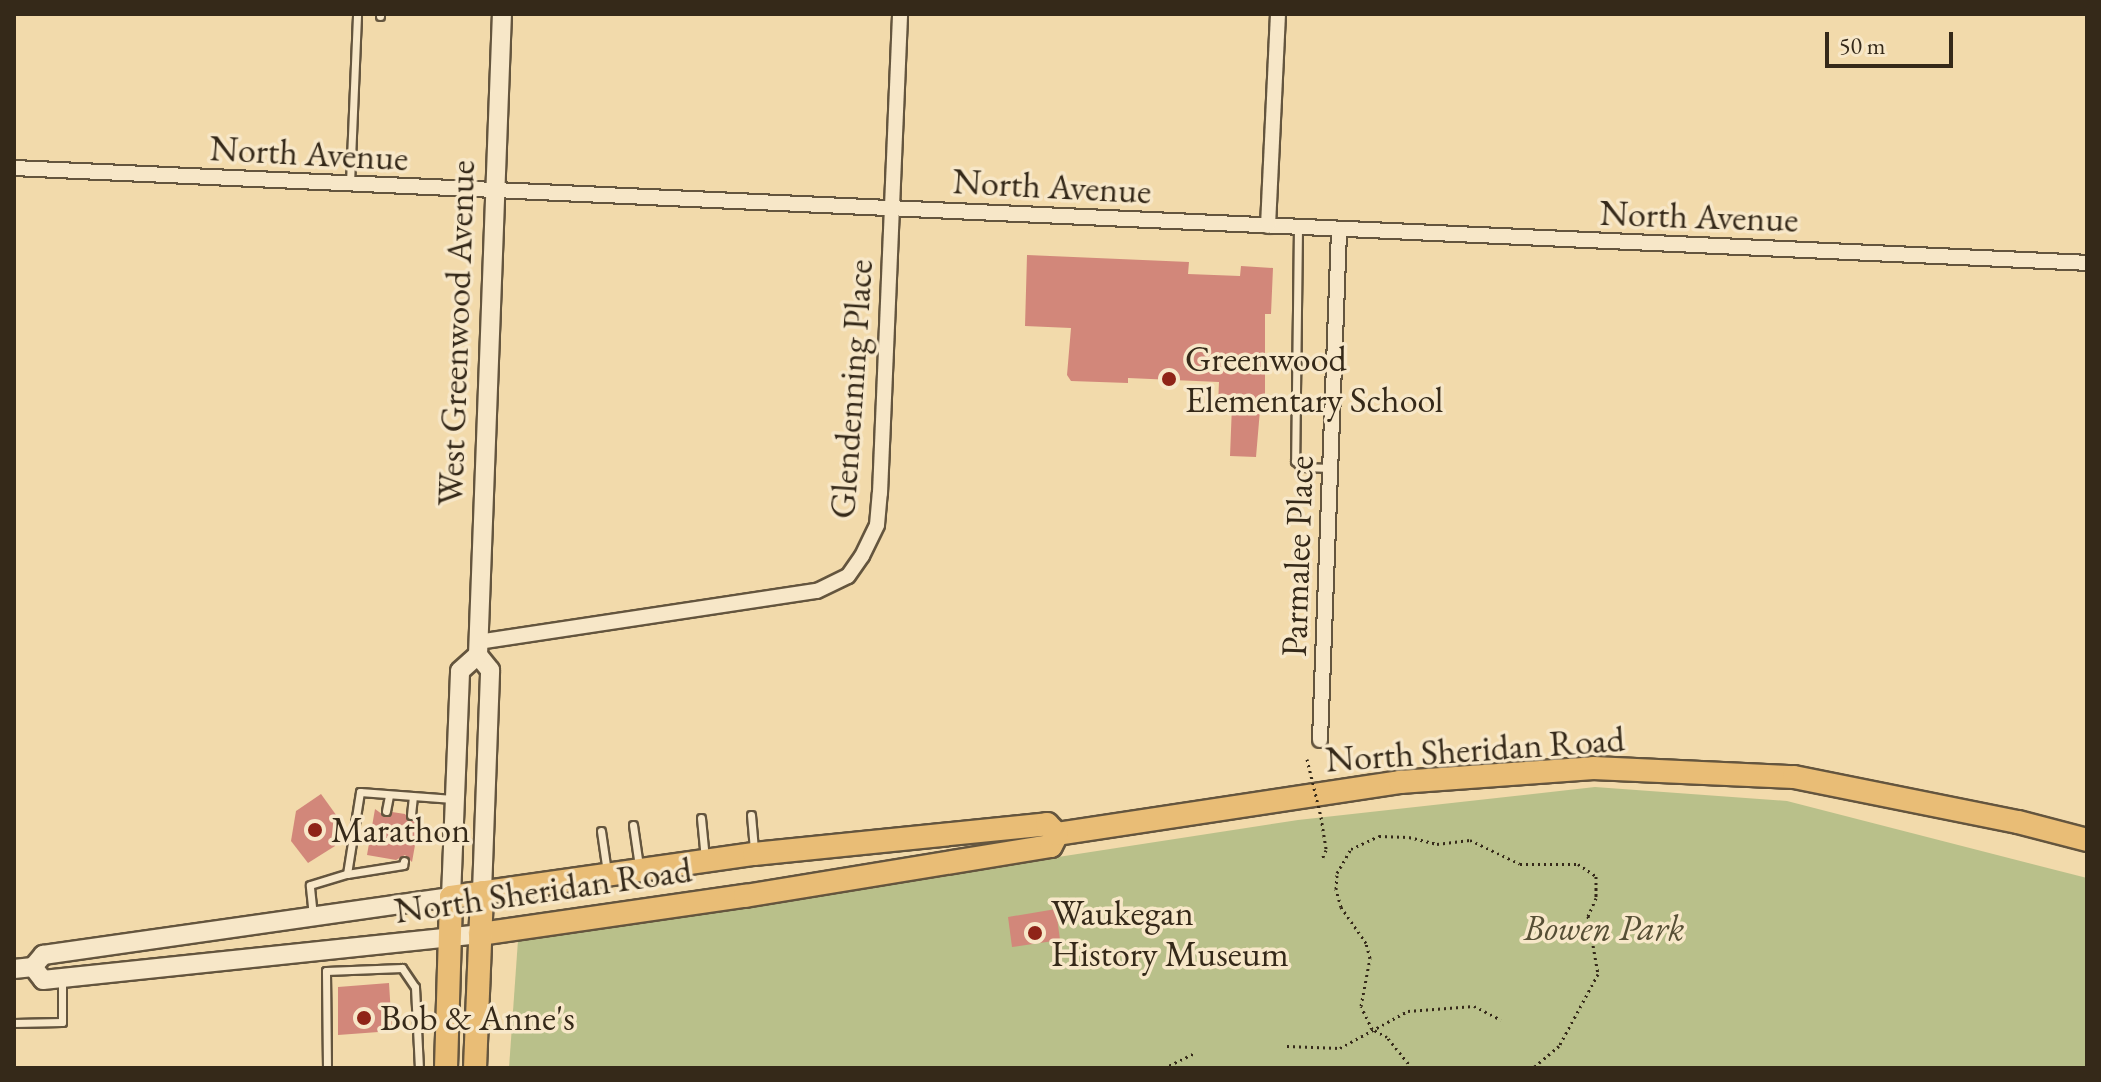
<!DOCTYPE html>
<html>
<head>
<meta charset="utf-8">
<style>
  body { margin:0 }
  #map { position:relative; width:2101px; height:1082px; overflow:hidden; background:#f2daab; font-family:"EB Garamond",serif }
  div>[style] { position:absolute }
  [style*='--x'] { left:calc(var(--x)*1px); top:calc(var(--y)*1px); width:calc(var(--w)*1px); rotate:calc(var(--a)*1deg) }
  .green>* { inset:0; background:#b9c08a }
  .building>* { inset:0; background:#d2877a }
  .path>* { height:3px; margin-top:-1.5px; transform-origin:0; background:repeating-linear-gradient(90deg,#352919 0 2px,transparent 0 6px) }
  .roads { filter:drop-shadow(2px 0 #64553e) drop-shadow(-2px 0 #64553e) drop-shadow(0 2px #64553e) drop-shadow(0 -2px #64553e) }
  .lane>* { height:7px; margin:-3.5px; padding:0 3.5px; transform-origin:3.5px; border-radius:3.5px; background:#f7e7c8 }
  .street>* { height:14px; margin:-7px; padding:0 7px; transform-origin:7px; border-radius:7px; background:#f7e7c8 }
  .secondary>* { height:18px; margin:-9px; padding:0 9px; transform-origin:9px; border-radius:9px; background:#f7e7c8 }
  .primary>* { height:22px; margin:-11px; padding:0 11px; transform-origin:11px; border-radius:11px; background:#e9bd76 }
  .path-bridge>* { height:3px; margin-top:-1.5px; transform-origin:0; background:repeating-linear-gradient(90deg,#352919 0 2px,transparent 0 6px) }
  .dots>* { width:22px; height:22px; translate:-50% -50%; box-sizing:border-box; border:4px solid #f7e7c8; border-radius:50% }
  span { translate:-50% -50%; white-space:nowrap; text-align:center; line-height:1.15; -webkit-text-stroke:7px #f7e7c8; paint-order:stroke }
  .street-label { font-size:36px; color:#352919 }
  .poi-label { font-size:36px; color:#352919 }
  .left { translate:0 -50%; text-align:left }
  .park-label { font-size:36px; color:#564f35; font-style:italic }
  .frame { position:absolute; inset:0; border:16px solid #352919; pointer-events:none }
  .scale { position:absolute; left:1825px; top:32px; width:128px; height:36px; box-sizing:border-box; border:4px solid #352919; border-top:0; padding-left:10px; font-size:24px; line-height:28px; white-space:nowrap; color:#352919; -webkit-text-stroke:6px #f7e7c8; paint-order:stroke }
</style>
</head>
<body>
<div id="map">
  <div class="green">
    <div style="clip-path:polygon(1595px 787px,1787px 801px,2087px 878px,2087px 1068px,509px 1068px,518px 940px,1298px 820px)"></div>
  </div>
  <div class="building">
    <div style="clip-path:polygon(1027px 255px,1189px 262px,1188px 274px,1240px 276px,1241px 266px,1273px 268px,1271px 314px,1265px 314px,1265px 411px,1260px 410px,1256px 457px,1230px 456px,1232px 405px,1218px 405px,1219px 382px,1128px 378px,1128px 383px,1071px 381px,1067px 375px,1071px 328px,1025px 326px)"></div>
    <div style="clip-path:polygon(321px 794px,339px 819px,335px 846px,308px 863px,291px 841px,296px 811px)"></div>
    <div style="clip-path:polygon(375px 809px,386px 817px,392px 812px,405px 814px,410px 821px,420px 817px,412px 862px,405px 855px,396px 860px,367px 855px)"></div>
    <div style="clip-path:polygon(1056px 909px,1060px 940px,1012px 947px,1008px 917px)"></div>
    <div style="clip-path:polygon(389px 983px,392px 1031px,338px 1035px,338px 987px)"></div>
  </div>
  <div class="path">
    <div style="--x:1321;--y:817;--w:33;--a:81"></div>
    <div style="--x:1326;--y:850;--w:10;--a:114"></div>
    <div style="--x:1287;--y:1046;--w:53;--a:2.2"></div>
    <div style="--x:1340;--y:1048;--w:77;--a:-28.6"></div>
    <div style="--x:1408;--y:1011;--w:66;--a:-4.3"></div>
    <div style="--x:1474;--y:1006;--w:30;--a:27"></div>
    <div style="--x:1164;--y:1068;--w:34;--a:-26"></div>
    <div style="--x:1412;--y:1068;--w:40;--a:-129"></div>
    <div style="--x:1387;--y:1037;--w:17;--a:-152"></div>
    <div style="--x:1372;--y:1029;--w:25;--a:-116"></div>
    <div style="--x:1361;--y:1006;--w:49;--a:-79.4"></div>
    <div style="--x:1370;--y:958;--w:16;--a:-105"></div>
    <div style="--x:1366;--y:943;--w:44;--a:-124.8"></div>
    <div style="--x:1341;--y:907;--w:19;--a:-106"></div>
    <div style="--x:1336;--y:889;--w:16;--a:-86"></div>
    <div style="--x:1337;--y:873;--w:28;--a:-60"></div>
    <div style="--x:1351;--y:849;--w:31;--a:-25"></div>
    <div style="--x:1379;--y:836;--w:30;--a:2"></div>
    <div style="--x:1409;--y:837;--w:29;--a:14"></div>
    <div style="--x:1437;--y:844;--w:33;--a:-7"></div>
    <div style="--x:1470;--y:840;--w:55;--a:25.6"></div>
    <div style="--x:1520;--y:864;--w:58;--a:0"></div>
    <div style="--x:1578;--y:864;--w:22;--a:34"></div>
    <div style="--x:1596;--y:876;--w:22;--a:90"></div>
    <div style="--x:1596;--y:898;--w:20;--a:114"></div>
    <div style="--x:1588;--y:916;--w:59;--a:80.2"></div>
    <div style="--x:1598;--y:974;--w:82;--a:118.4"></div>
    <div style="--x:1559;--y:1046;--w:34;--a:140"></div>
  </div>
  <div class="roads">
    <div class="lane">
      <div style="--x:380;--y:16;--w:2;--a:-90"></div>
      <div style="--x:350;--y:183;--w:169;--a:-87.6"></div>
      <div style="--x:1298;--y:228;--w:233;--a:90.7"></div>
      <div style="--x:1295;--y:461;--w:9;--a:41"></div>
      <div style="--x:1302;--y:467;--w:29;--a:2"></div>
      <div style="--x:386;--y:811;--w:16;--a:-79"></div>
      <div style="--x:411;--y:815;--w:18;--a:-84"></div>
      <div style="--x:751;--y:815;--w:34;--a:85"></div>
      <div style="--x:701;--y:818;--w:41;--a:84.4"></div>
      <div style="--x:633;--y:825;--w:41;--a:81.7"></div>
      <div style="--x:601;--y:831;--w:41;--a:81.7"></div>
      <div style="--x:347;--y:874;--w:83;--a:-81"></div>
      <div style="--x:360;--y:792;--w:93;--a:4.3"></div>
      <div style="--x:313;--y:916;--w:31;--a:-96"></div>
      <div style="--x:310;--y:885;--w:39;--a:-17"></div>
      <div style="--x:347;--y:874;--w:57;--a:-9.1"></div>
      <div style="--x:403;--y:865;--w:4;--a:-76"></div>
      <div style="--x:417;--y:1022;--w:28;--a:-2"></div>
      <div style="--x:14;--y:1023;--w:48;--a:-1.2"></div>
      <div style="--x:62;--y:1022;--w:42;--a:-90"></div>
      <div style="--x:327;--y:1068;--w:97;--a:-90.6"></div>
      <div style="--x:326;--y:971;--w:76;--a:-2.3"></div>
      <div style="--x:402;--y:968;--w:23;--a:56"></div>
      <div style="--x:415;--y:987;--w:81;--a:87.2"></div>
    </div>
    <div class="street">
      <div style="--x:14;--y:168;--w:2075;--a:2.62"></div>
      <div style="--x:1268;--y:226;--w:212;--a:-87.3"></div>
      <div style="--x:478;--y:642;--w:343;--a:-8.6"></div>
      <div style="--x:817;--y:591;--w:34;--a:-26"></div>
      <div style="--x:848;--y:576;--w:24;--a:-55"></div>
      <div style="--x:862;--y:556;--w:34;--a:-64"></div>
      <div style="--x:877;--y:525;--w:32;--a:-85"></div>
      <div style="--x:880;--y:493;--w:479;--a:-87.6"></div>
      <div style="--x:1320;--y:740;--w:509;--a:-87.86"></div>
    </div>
    <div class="secondary">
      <div style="--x:482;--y:892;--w:222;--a:-87.9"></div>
      <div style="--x:490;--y:670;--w:19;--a:-129"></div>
      <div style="--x:478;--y:655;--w:641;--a:-87.86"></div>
      <div style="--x:33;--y:967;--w:16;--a:52"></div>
      <div style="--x:43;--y:980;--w:439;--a:-6"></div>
      <div style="--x:14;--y:969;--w:19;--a:-6"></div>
      <div style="--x:33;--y:967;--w:16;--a:-50"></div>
      <div style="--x:43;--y:955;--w:412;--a:-8.1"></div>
      <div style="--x:451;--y:897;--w:226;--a:-87.7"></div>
      <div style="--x:460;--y:671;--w:24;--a:-42"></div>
    </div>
    <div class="primary">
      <div style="--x:1057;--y:834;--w:347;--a:-8.6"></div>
      <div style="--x:1400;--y:782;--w:194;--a:-4.1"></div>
      <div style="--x:1593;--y:768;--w:201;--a:2.6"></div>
      <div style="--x:1794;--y:777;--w:228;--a:11.4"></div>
      <div style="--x:2018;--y:822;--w:71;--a:14.6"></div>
      <div style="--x:480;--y:934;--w:268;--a:-8.2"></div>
      <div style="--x:745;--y:896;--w:310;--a:-9.3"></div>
      <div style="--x:1051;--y:846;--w:13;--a:-63"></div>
      <div style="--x:446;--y:1068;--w:171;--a:-88.3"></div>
      <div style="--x:451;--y:897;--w:306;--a:-8.1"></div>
      <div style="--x:754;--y:854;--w:295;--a:-5.8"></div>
      <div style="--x:1047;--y:824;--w:14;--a:45"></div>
      <div style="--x:475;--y:1068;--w:176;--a:-87.7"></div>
    </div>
  </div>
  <div class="path-bridge">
    <div style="--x:1307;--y:759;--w:60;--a:76.4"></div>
  </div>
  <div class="dots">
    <div style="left:1169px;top:379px;background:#8f2418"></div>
    <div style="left:315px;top:830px;background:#8f2418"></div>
    <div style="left:1035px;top:933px;background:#8f2418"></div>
    <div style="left:364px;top:1018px;background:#8f2418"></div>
  </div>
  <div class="street-label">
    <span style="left:309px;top:153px;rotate:3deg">North Avenue</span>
    <span style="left:1052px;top:186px;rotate:3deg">North Avenue</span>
    <span style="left:1699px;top:216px;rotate:2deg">North Avenue</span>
    <span style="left:456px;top:333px;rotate:-88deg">West Greenwood Avenue</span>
    <span style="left:851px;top:389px;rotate:-86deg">Glendenning Place</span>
    <span style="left:1297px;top:556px;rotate:-88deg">Parmalee Place</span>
    <span style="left:1475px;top:749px;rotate:-4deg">North Sheridan Road</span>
    <span style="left:543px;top:890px;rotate:-8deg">North Sheridan Road</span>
  </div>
  <div class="poi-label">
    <span class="left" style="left:1185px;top:379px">Greenwood<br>Elementary School</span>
    <span class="left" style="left:331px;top:830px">Marathon</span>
    <span class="left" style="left:1051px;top:933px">Waukegan<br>History Museum</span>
    <span class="left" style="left:380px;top:1018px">Bob &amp; Anne's</span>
  </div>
  <div class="park-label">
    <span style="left:1604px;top:928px">Bowen Park</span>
  </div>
  <div class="frame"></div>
  <div class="scale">50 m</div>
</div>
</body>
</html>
